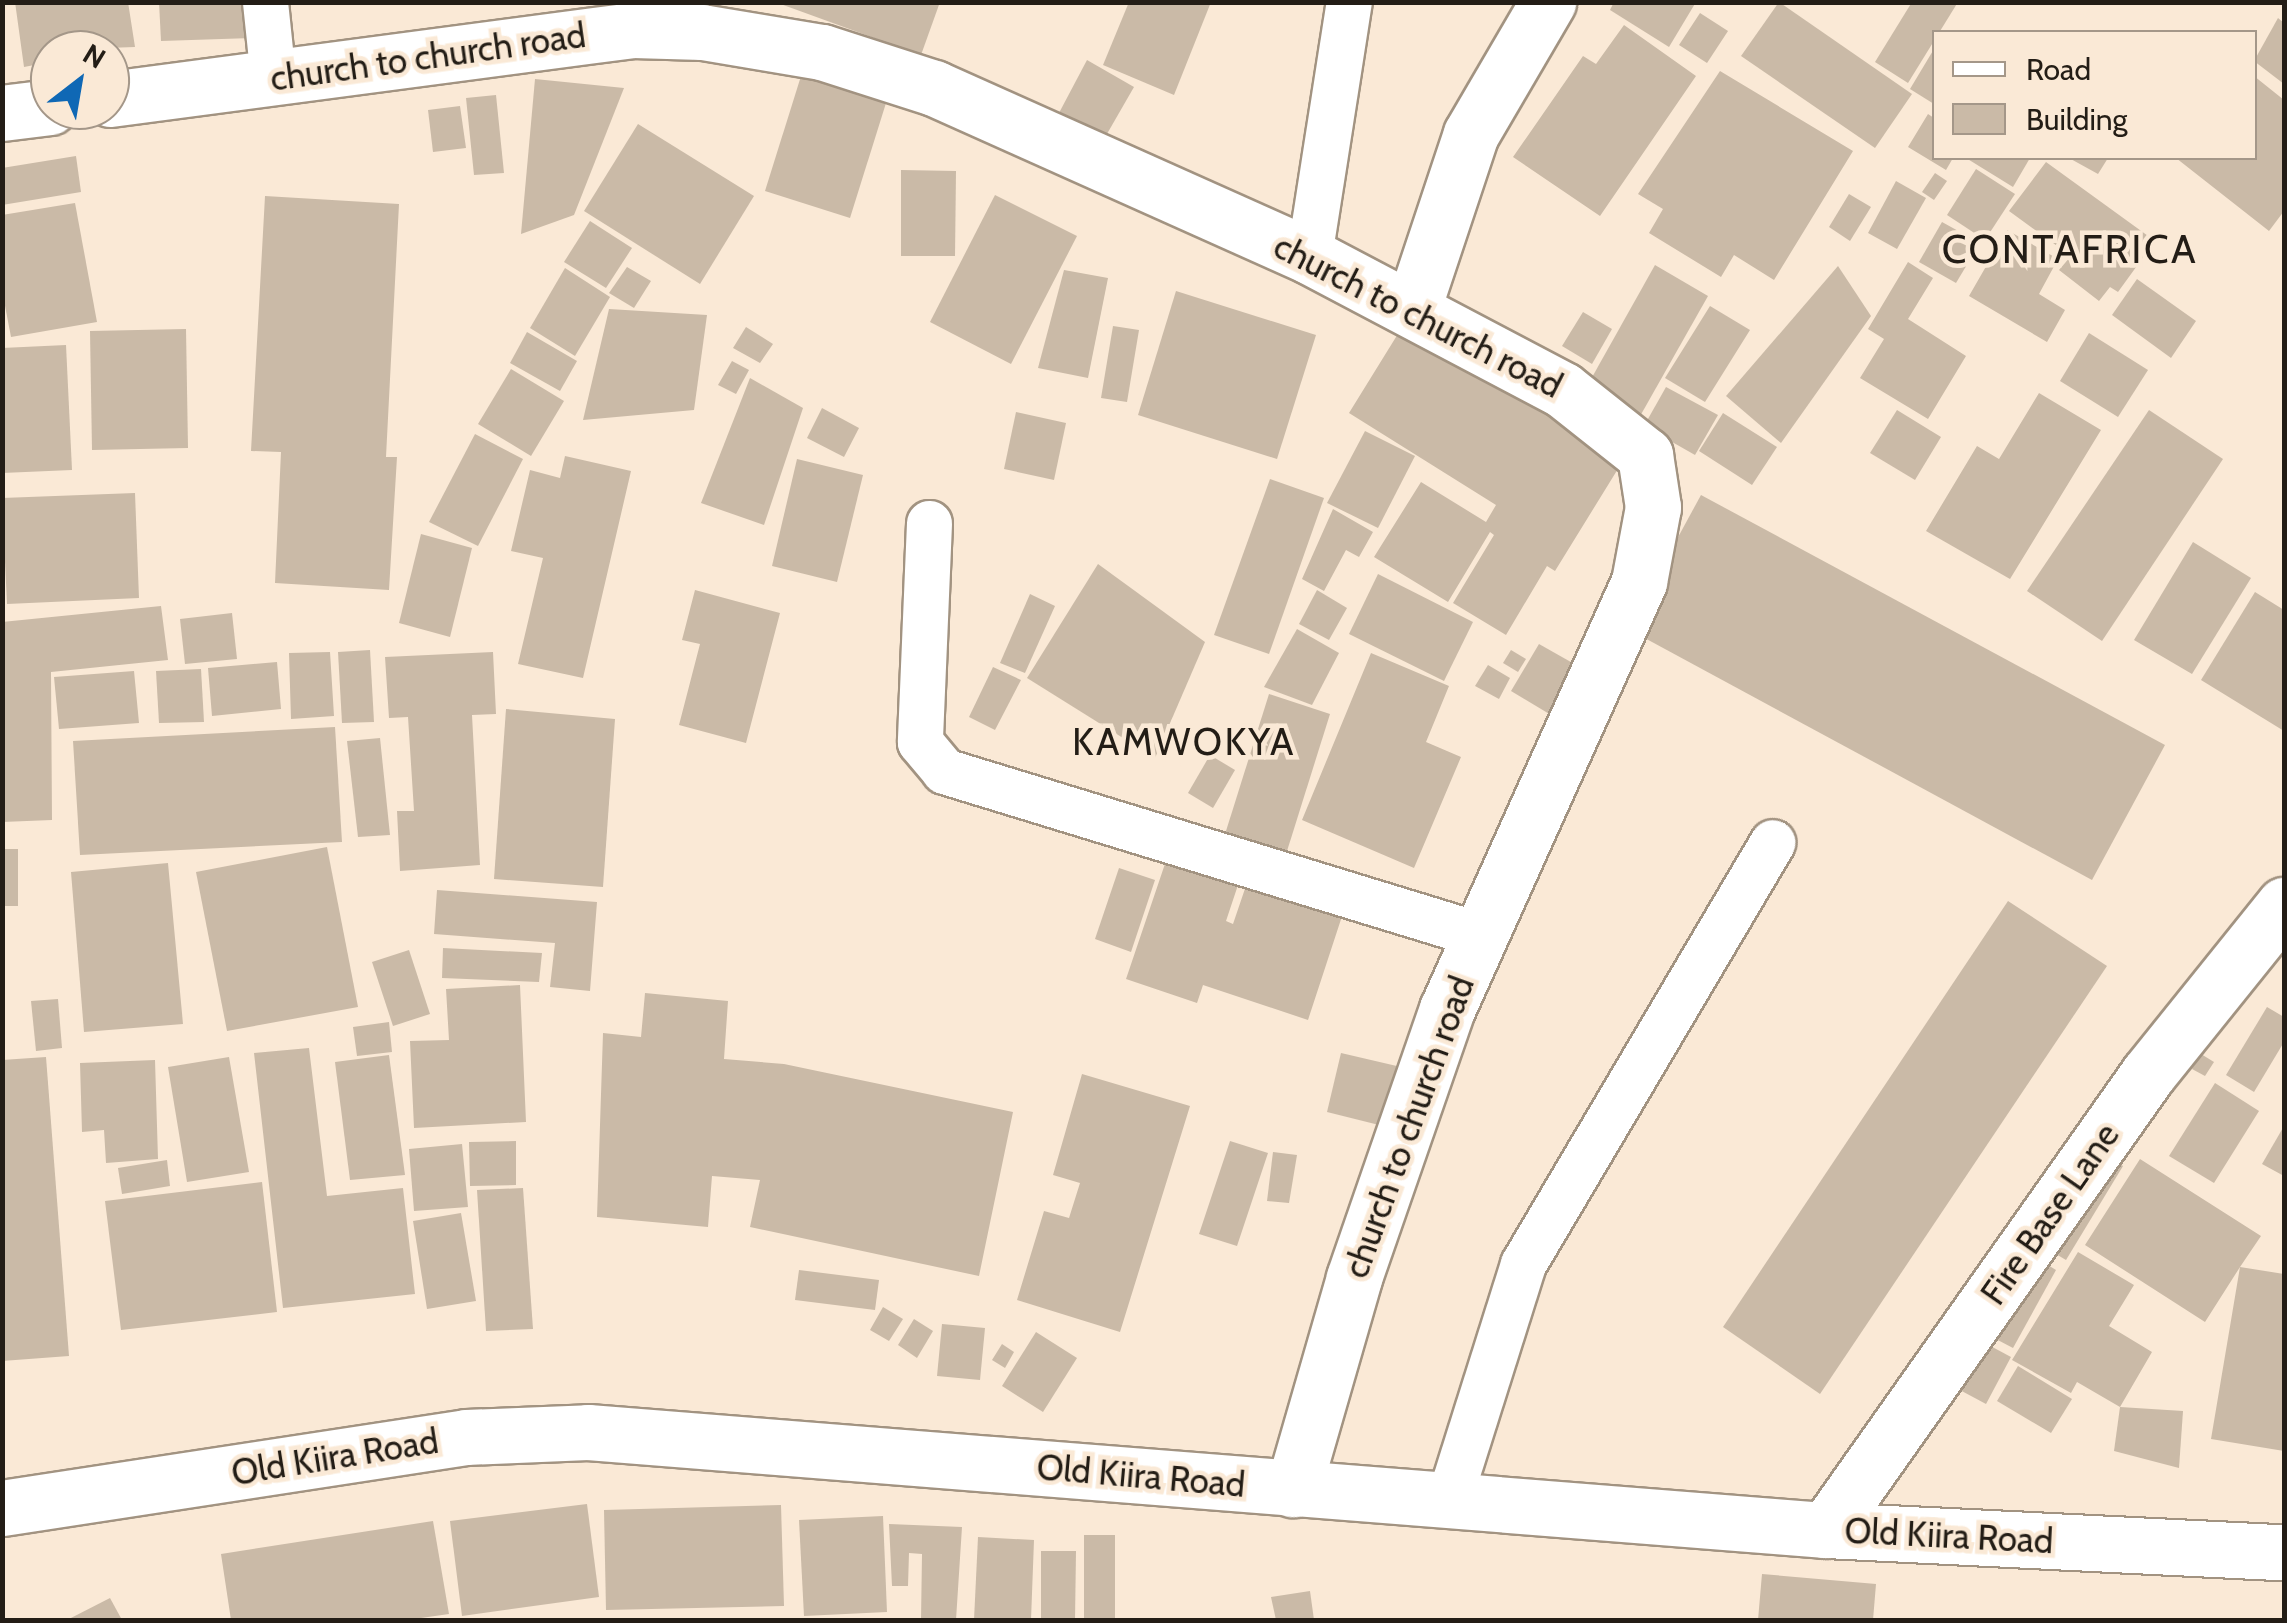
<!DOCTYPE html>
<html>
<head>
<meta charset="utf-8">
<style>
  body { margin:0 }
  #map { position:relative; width:2287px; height:1623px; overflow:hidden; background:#fae9d6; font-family:Cabin,sans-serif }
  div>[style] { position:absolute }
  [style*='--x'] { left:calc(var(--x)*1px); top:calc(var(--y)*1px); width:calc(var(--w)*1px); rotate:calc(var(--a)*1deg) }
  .building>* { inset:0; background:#cabaa7 }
  .roads { filter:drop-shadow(2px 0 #a29381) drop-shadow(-2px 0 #a29381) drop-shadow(0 2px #a29381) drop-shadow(0 -2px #a29381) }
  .service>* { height:45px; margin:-22.5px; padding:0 22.5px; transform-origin:22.5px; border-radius:22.5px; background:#fff }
  .minor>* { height:55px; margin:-27.5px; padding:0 27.5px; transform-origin:27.5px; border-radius:27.5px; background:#fff }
  .tertiary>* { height:55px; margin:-27.5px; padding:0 27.5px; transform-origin:27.5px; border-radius:27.5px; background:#fff }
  span { translate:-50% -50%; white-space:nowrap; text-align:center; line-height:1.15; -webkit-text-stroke:9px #fae9d6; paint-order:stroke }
  .street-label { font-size:35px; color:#231d16 }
  .neighbourhood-label { font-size:38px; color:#231d16; letter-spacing:2.5px }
  .quarter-label { font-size:40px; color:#231d16; letter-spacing:2.5px }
  .frame { position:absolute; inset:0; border:5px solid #231d16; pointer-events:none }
  .legend { position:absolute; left:1932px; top:30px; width:325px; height:130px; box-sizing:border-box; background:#fae9d6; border:2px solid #a49789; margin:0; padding:12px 18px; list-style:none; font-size:30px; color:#231d16 }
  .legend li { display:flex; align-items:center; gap:20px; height:50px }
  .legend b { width:50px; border:2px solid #a49789 }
  .north { position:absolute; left:30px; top:30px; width:100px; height:100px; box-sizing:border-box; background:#fae9d6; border:2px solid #a49789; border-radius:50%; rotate:31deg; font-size:28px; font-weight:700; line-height:40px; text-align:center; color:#231d16 }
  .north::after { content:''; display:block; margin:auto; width:35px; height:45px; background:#0f68b5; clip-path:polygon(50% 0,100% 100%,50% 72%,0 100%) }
</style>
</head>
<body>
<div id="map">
  <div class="building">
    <div style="clip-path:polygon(15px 2px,128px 2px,135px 47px,50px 50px,50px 62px,24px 67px)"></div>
    <div style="clip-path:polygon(159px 2px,250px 2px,252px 38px,161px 41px)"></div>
    <div style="clip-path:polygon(775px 2px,940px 2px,921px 55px)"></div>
    <div style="clip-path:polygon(1129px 2px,1211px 2px,1174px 95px,1103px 65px)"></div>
    <div style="clip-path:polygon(1614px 2px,1696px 2px,1669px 47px,1610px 10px)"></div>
    <div style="clip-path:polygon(1779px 2px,1912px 94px,1875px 148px,1741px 56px)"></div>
    <div style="clip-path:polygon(1912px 2px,1958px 2px,1908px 83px,1875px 62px)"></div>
    <div style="clip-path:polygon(1700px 13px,1728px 31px,1707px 63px,1679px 45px)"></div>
    <div style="clip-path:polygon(2278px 18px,2284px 23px,2284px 84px,2254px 61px)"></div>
    <div style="clip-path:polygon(1624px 25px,1696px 76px,1600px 216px,1513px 157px,1583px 56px,1596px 64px)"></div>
    <div style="clip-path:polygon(1934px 49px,1934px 104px,1910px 89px)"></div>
    <div style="clip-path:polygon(1087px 60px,1134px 87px,1096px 153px,1050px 130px)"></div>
    <div style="clip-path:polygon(1720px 71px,1853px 151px,1774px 280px,1734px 255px,1721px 277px,1649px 233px,1663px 209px,1638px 194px)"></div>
    <div style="clip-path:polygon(801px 76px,886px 103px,850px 218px,765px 191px)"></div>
    <div style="clip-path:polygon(2254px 76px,2284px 100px,2284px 211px,2269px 231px,2176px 158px,2254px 158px)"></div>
    <div style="clip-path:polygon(535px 79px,624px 88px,574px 215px,521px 234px)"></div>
    <div style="clip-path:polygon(496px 95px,504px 173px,474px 175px,466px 98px)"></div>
    <div style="clip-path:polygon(460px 106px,466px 148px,433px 152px,428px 110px)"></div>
    <div style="clip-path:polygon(1928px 114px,1934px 118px,1934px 158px,1953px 158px,1946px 170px,1908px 147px)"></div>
    <div style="clip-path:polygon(638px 124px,754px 196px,700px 284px,584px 211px)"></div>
    <div style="clip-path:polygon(76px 156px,81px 192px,2px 205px,2px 168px)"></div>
    <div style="clip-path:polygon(1966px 158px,2030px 158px,2013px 187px)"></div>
    <div style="clip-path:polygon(2069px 158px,2108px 158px,2098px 174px)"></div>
    <div style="clip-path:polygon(2046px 162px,2155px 241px,2118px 292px,2110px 287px,2099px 301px,2059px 270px,2071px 256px,2009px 211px)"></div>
    <div style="clip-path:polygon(1976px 169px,2015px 194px,1985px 240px,1947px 215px)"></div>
    <div style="clip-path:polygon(901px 170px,956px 171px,955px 256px,901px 256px)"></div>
    <div style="clip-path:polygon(1935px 173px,1947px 181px,1934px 200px,1922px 192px)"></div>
    <div style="clip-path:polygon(1896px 181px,1926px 198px,1897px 249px,1868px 233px)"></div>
    <div style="clip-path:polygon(1849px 194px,1871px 207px,1850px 241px,1829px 227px)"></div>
    <div style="clip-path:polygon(995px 195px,1077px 236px,1011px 364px,930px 322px)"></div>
    <div style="clip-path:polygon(265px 196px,399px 204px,386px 457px,397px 457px,389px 590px,275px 583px,281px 452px,251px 451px)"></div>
    <div style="clip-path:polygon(75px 203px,97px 322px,11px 337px,2px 290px,2px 215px)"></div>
    <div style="clip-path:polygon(590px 221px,632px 248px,606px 288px,564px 262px)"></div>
    <div style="clip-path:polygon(1942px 222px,1980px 243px,1956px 283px,1919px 262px)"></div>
    <div style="clip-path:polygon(2007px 230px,2058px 259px,2039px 294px,2065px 310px,2047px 342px,1969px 296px)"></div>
    <div style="clip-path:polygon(1908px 262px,1933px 278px,1908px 319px,1966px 356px,1928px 419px,1860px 378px,1884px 339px,1868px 329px)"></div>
    <div style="clip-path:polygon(1655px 265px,1708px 296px,1639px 418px,1586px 388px)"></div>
    <div style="clip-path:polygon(1838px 266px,1871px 316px,1781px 443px,1726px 396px)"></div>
    <div style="clip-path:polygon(627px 267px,651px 281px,634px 308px,609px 293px)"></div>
    <div style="clip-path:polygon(565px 268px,610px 297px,575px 356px,530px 328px)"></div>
    <div style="clip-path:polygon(1064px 270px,1108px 278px,1088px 378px,1038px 368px)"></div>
    <div style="clip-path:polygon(2137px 279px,2196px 321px,2171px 358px,2112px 315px)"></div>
    <div style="clip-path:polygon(1176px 291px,1316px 335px,1277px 459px,1138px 415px)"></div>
    <div style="clip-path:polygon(1710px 306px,1750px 330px,1705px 402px,1665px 378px)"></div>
    <div style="clip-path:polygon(609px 309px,707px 315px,694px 410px,583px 420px)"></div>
    <div style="clip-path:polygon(1583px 312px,1612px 329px,1592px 364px,1562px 346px)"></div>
    <div style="clip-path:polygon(1409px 316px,1629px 451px,1555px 571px,1547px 566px,1506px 635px,1453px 603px,1494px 535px,1490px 532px,1448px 602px,1374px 557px,1421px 482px,1486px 522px,1496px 505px,1349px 413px)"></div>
    <div style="clip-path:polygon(1113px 326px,1139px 330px,1127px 402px,1101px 398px)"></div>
    <div style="clip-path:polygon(746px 327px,773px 344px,760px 363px,733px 348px)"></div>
    <div style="clip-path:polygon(186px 329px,188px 448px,92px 450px,90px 331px)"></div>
    <div style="clip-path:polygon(527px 332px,577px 361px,560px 391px,510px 363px)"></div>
    <div style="clip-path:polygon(2089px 333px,2148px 370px,2118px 417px,2060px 381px)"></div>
    <div style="clip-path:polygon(66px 345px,72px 470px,2px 473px,2px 348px)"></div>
    <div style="clip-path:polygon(732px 361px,749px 370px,736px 394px,718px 385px)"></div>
    <div style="clip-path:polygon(511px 369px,564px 401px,531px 456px,478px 424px)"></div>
    <div style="clip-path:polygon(750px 378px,803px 408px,764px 525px,701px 503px)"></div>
    <div style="clip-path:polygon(1666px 387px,1718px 415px,1695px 455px,1644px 426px)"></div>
    <div style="clip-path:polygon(2039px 393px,2101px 430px,2010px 579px,1926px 531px,1977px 446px,1999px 459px)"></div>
    <div style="clip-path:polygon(822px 408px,859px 428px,844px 457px,807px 438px)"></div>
    <div style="clip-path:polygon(1897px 410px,1941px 437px,1915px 480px,1870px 453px)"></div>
    <div style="clip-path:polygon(2149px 410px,2223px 459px,2102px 641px,2027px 591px)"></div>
    <div style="clip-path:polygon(1016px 412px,1066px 423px,1054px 480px,1004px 469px)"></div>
    <div style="clip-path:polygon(1723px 413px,1777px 447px,1752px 485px,1699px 451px)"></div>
    <div style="clip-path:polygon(1365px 431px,1415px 456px,1378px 528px,1327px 503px)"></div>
    <div style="clip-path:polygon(475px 434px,523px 459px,478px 546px,429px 522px)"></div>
    <div style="clip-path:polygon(565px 456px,631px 471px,583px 678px,518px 664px,543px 558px,511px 551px,530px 470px,560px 478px)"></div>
    <div style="clip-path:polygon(797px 459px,863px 475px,837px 582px,772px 566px)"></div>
    <div style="clip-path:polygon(1270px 479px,1324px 498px,1269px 654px,1214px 635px)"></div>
    <div style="clip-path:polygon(135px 493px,139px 598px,7px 604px,2px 498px)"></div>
    <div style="clip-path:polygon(1701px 495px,2165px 745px,2092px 880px,1628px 629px)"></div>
    <div style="clip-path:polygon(1333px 509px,1373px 532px,1359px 557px,1346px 550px,1324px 591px,1302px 579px)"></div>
    <div style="clip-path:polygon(421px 534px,472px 548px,450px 637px,399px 623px)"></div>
    <div style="clip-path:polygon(2193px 542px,2251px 578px,2192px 674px,2134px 640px)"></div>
    <div style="clip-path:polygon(1098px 564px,1205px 642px,1155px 758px,1027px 678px)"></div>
    <div style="clip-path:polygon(1378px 574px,1473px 622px,1444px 681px,1349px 634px)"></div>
    <div style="clip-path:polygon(695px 590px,780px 613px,746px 743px,679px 725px,700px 644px,682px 640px)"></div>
    <div style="clip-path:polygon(1317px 590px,1347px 608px,1329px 640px,1299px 624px)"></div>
    <div style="clip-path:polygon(2255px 592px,2284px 610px,2284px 731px,2201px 680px)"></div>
    <div style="clip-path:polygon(1030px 594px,1055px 606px,1025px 673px,1000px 663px)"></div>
    <div style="clip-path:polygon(161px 606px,168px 660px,51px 672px,52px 820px,2px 822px,2px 622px)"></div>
    <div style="clip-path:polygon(232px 613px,237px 659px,185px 664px,180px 619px)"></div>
    <div style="clip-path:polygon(1297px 629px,1339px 653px,1312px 705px,1264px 687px)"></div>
    <div style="clip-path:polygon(1539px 644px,1585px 670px,1556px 718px,1511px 691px)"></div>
    <div style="clip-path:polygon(370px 650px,374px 722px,342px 723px,338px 652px)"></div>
    <div style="clip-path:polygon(1511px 650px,1526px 659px,1518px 672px,1503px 663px)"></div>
    <div style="clip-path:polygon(330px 652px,334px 716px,291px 719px,289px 653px)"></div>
    <div style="clip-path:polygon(493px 652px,496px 714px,472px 715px,480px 865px,400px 871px,397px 811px,414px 811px,408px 717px,389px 718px,385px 657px)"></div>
    <div style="clip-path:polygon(1371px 653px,1449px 686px,1426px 742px,1461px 757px,1414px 868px,1302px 820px)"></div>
    <div style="clip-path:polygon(277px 662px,281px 709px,212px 716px,208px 668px)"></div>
    <div style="clip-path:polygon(1488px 665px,1510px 678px,1499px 699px,1475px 686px)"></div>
    <div style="clip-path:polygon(993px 667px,1021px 680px,995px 730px,969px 717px)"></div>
    <div style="clip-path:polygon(201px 669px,204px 722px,159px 723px,156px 671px)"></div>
    <div style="clip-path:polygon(134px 671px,139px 723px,59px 729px,54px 677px)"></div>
    <div style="clip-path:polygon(1269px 694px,1330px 714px,1282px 867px,1221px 847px)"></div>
    <div style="clip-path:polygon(506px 709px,615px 719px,603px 887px,494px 879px)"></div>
    <div style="clip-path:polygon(335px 727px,342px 842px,80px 855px,73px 741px)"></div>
    <div style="clip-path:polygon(380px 738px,390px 835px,358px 837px,347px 741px)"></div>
    <div style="clip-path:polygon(1210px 755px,1235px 770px,1213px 808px,1188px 793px)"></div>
    <div style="clip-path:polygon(327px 847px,358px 1007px,227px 1031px,196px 872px)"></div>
    <div style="clip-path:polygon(2px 849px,18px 849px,18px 906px,2px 906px)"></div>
    <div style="clip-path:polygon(1169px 852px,1241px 876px,1226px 921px,1233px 924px,1251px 871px,1346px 904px,1308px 1020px,1203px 985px,1197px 1003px,1126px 979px)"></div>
    <div style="clip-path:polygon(168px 863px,183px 1024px,84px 1032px,71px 872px)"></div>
    <div style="clip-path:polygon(1119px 868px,1155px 880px,1131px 952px,1095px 939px)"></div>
    <div style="clip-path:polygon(437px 890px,597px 902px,590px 991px,550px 987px,555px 943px,434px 934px)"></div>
    <div style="clip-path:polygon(2008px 901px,2107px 966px,1820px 1394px,1723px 1327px)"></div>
    <div style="clip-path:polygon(443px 948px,542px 953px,539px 982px,442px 978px)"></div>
    <div style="clip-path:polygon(409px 950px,430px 1014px,393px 1026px,372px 962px)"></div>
    <div style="clip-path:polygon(520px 985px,526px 1122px,414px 1128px,410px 1041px,449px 1040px,446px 989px)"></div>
    <div style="clip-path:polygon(645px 993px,728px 1001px,724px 1059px,784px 1064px,1013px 1112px,979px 1276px,750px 1227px,760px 1180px,712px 1176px,708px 1227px,597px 1217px,603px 1033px,641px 1037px)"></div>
    <div style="clip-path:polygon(58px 999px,62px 1048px,36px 1051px,31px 1001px)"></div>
    <div style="clip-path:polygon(2267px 1007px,2284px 1017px,2284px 1042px,2254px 1092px,2226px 1075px)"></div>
    <div style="clip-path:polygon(389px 1022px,392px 1052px,357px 1056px,353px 1027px)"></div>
    <div style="clip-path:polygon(309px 1048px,327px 1196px,403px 1188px,415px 1294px,283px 1308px,254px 1053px)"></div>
    <div style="clip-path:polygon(1341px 1053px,1401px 1067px,1387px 1127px,1327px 1112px)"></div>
    <div style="clip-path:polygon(2201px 1054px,2214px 1062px,2205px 1076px,2192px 1069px)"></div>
    <div style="clip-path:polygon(389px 1055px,405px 1175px,350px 1180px,335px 1062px)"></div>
    <div style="clip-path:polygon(46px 1057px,69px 1356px,2px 1361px,2px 1060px)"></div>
    <div style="clip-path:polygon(229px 1057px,249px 1172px,187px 1182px,168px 1067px)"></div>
    <div style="clip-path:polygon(155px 1060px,158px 1159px,106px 1163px,104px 1130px,82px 1132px,80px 1063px)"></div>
    <div style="clip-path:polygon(1082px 1074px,1190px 1106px,1120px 1332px,1017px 1300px,1044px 1211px,1069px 1218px,1080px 1183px,1053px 1175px)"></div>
    <div style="clip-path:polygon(2215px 1083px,2259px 1111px,2214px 1183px,2169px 1156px)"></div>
    <div style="clip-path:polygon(2284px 1126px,2284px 1176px,2262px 1164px)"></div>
    <div style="clip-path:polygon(516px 1141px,516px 1185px,470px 1186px,469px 1142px)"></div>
    <div style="clip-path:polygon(1230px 1141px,1268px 1153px,1237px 1246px,1199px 1234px)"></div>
    <div style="clip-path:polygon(462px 1144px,468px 1207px,414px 1211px,409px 1149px)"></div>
    <div style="clip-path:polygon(1273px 1152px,1297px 1155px,1289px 1203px,1267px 1201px)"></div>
    <div style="clip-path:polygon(2101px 1152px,2123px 1166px,2066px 1260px,2044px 1247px)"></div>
    <div style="clip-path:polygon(2140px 1159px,2261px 1236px,2240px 1267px,2284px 1274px,2284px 1451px,2211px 1439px,2240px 1267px,2205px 1322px,2085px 1245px)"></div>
    <div style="clip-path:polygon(167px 1160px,170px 1186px,122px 1194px,118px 1168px)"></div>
    <div style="clip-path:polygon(262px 1182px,277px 1312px,121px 1330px,105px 1201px)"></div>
    <div style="clip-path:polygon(523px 1188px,533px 1329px,486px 1331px,477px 1190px)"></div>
    <div style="clip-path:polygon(461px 1213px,476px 1301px,427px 1309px,413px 1221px)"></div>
    <div style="clip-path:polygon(2078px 1252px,2134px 1285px,2109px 1326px,2152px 1352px,2120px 1407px,2077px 1382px,2071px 1393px,2012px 1360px)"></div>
    <div style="clip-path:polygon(2035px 1257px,2056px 1270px,2013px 1348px,1992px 1337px)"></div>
    <div style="clip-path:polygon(799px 1270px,879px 1280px,875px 1310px,795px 1300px)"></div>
    <div style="clip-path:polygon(883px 1307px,903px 1319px,889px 1341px,870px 1330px)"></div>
    <div style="clip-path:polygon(914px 1319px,933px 1331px,917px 1358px,898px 1345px)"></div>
    <div style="clip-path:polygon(942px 1324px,985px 1328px,980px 1380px,937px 1376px)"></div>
    <div style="clip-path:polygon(1036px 1332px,1077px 1358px,1043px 1412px,1002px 1386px)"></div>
    <div style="clip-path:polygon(1983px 1342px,2011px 1357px,1986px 1404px,1958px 1389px)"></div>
    <div style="clip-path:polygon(1002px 1344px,1014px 1352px,1005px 1368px,992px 1360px)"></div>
    <div style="clip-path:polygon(2018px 1366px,2072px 1399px,2051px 1433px,1997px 1401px)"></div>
    <div style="clip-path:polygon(2120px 1407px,2183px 1411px,2179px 1468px,2114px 1451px)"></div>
    <div style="clip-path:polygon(587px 1504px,599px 1597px,462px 1616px,450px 1521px)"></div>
    <div style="clip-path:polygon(781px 1505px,784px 1606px,606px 1610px,604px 1510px)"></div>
    <div style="clip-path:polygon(883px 1516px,887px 1612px,804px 1616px,799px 1520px)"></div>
    <div style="clip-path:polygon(433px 1521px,449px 1614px,407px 1620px,231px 1620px,221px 1554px)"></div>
    <div style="clip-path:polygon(889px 1524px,962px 1527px,956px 1620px,921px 1620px,922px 1554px,909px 1553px,908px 1586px,892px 1586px)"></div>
    <div style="clip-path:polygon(1084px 1535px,1115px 1535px,1115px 1620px,1084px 1620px)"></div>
    <div style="clip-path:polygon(978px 1537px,1034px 1540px,1031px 1620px,974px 1620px)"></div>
    <div style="clip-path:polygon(1041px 1551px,1076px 1551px,1075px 1620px,1041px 1620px)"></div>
    <div style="clip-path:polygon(1762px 1574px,1876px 1584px,1873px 1620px,1758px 1620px)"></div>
    <div style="clip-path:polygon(1310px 1591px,1314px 1620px,1276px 1620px,1271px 1597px)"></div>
    <div style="clip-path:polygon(110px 1598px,122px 1620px,67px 1620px)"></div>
  </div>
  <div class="roads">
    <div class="service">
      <div style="--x:265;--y:2;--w:76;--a:84"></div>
      <div style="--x:1309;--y:256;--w:257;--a:-81.1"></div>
      <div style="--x:929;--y:523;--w:219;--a:92.4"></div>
      <div style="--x:920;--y:742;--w:38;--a:50"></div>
      <div style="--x:944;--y:771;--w:561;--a:17.01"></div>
      <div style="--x:1448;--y:1502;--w:250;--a:-72.5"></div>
      <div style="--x:1523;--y:1264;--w:490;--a:-59.4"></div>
    </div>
    <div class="minor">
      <div style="--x:110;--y:99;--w:528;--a:-7.52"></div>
      <div style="--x:633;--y:30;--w:69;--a:1.7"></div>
      <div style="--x:702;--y:32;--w:122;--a:9.5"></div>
      <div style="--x:822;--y:52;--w:118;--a:17.8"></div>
      <div style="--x:934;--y:88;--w:411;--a:24.1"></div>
      <div style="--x:1309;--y:256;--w:287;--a:27.8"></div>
      <div style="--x:1563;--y:390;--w:105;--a:38.4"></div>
      <div style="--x:1645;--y:455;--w:53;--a:81.3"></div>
      <div style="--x:1653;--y:507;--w:76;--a:100.6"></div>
      <div style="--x:1639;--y:582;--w:468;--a:114.2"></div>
      <div style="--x:1447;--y:1009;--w:285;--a:109.1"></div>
      <div style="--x:1354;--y:1278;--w:220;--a:106.1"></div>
      <div style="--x:2;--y:113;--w:48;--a:-7.1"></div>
      <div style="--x:1413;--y:308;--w:183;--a:-71.6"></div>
      <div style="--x:1471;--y:134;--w:153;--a:-59.7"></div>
      <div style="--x:1826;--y:1530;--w:558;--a:-54.77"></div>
      <div style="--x:2148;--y:1074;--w:217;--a:-51.2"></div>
    </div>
    <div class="tertiary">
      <div style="--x:2;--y:1508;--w:469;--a:-8.7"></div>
      <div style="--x:466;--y:1437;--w:122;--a:-2.3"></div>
      <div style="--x:588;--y:1432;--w:1242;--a:4.53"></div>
      <div style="--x:1826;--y:1530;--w:459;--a:2.8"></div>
    </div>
  </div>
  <div class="street-label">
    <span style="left:428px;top:57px;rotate:-8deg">church to church road</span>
    <span style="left:1418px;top:316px;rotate:27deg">church to church road</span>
    <span style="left:1409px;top:1127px;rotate:-70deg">church to church road</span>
    <span style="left:2050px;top:1214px;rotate:-55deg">Fire Base Lane</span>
    <span style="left:335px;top:1457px;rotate:-9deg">Old Kiira Road</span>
    <span style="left:1141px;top:1476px;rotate:5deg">Old Kiira Road</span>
    <span style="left:1949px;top:1536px;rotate:3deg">Old Kiira Road</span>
  </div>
  <div class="neighbourhood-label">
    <span style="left:1184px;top:742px">KAMWOKYA</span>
  </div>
  <div class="quarter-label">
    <span style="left:2070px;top:249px">CONTAFRICA</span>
  </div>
  <div class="frame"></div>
  <ul class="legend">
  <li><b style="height:12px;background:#fff"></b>Road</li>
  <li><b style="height:28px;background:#cabaa7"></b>Building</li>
  </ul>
  <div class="north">N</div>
</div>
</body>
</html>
